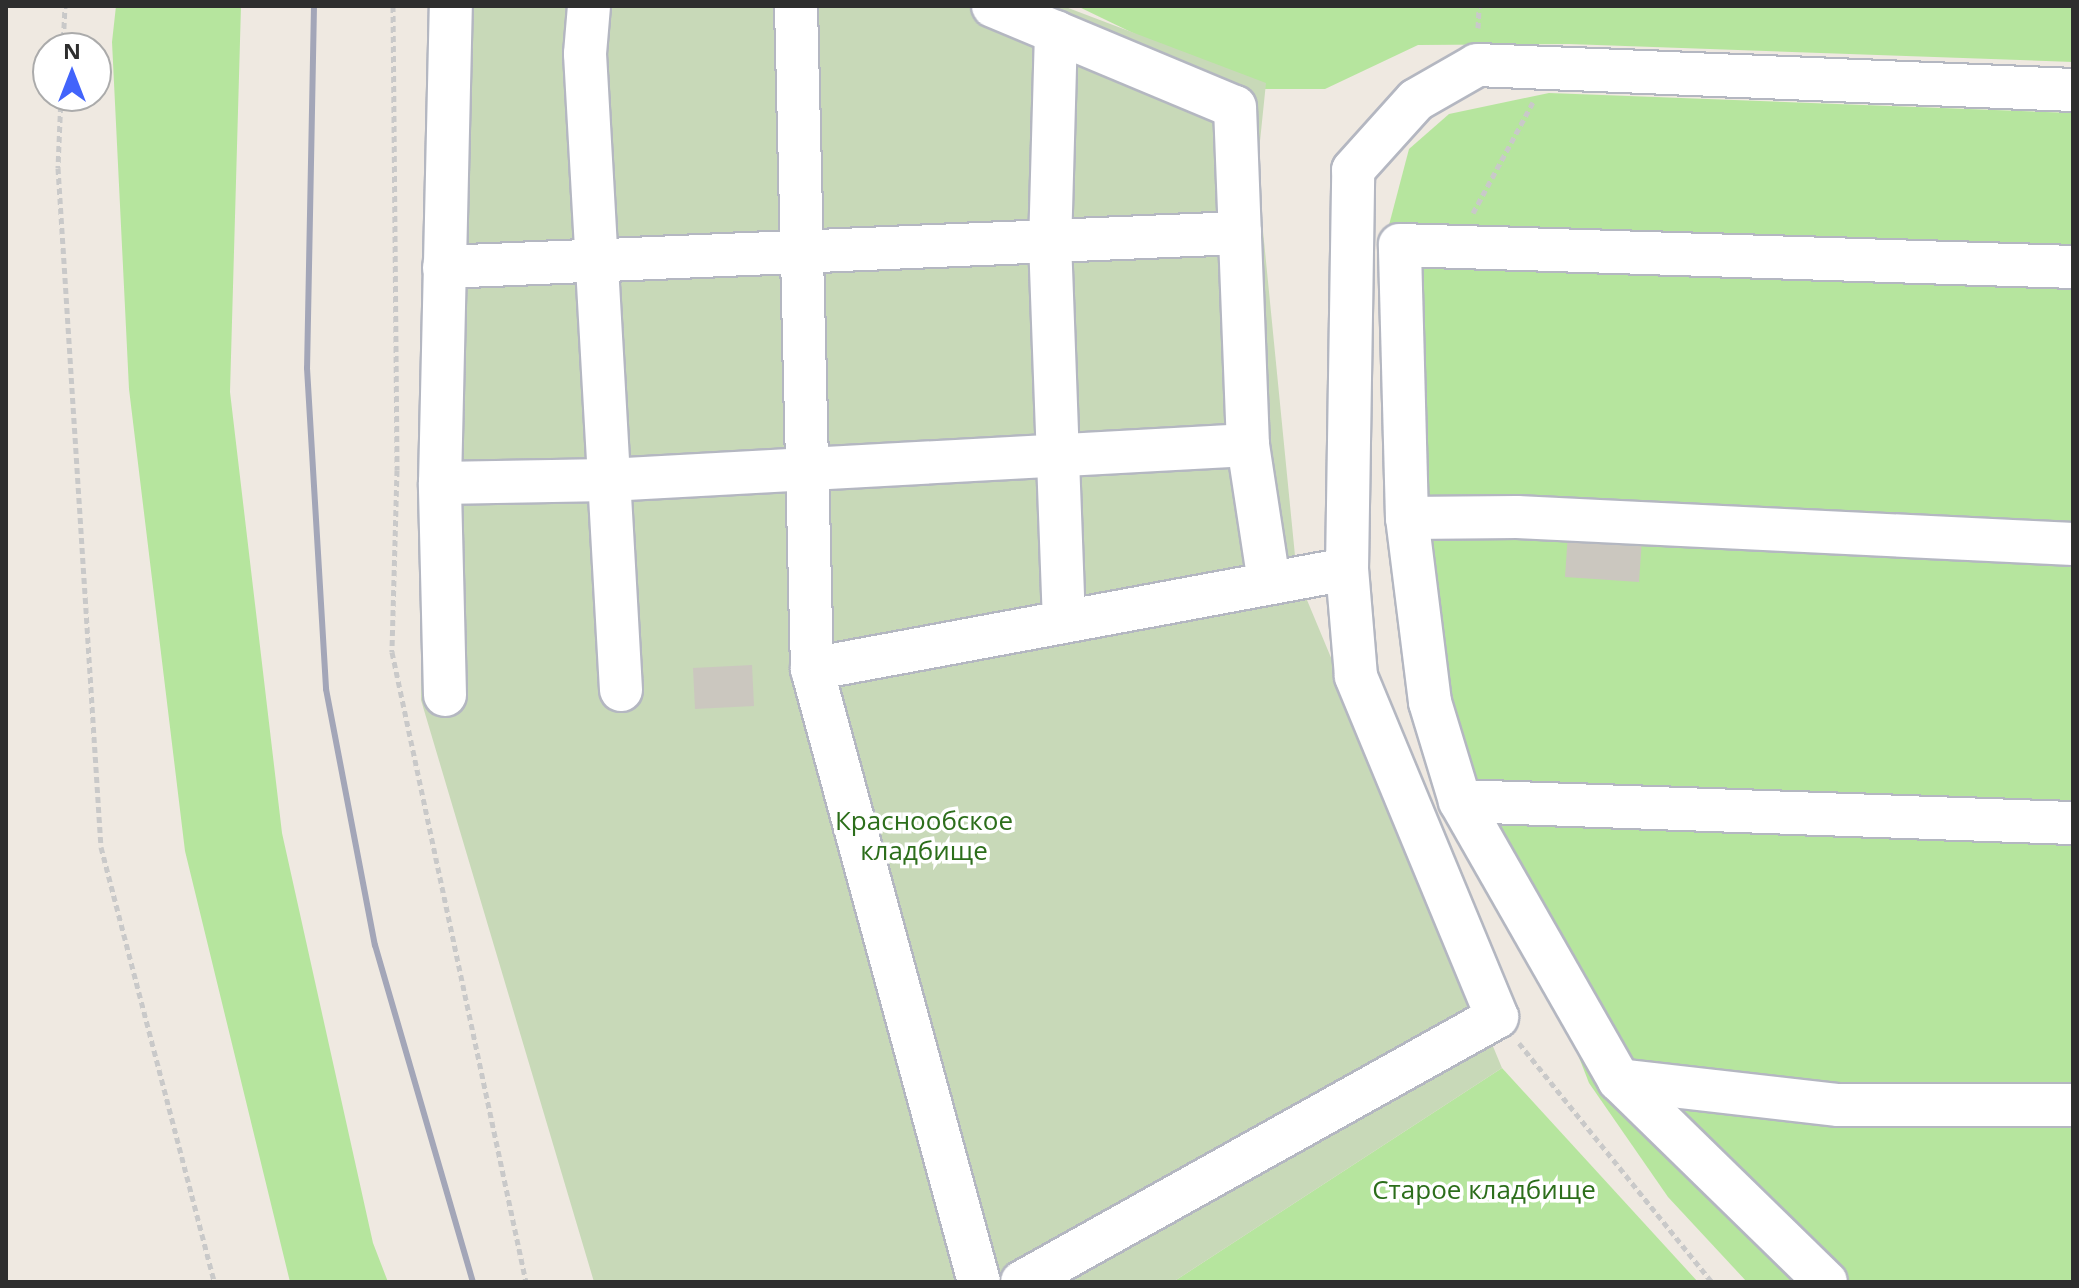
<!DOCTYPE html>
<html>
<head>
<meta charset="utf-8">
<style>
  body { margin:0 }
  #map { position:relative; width:2079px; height:1288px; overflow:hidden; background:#efe9e1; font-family:"Open Sans",sans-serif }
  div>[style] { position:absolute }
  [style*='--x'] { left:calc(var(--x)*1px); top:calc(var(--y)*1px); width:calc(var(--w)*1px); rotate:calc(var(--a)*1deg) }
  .green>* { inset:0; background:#b6e59e }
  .cemetery>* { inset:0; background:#c8d9b8 }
  .building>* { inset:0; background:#cbc7bf }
  .path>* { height:5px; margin-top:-2.5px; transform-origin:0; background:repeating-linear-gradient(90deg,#c9c9c9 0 6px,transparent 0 10px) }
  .roads { filter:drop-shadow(2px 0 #b4b7c1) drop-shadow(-2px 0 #b4b7c1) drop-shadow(0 2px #b4b7c1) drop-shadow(0 -2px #b4b7c1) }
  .minor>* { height:42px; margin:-21px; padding:0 21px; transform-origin:21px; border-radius:21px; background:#fff }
  .rail>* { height:6px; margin:-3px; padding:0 3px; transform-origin:3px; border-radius:3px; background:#a3a6b8 }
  span { translate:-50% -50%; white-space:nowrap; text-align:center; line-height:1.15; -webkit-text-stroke:7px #fff; paint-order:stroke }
  .park-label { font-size:26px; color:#2c6e1b }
  .frame { position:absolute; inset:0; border:8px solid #2e2e2e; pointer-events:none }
  .north { position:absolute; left:32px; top:32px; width:80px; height:80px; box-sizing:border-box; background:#fff; border:2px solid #ababab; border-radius:50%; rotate:0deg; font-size:22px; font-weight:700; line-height:32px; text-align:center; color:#2e2e2e }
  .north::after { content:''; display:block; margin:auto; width:28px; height:36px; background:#4264fb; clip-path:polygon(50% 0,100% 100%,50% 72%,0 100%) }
</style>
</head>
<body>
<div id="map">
  <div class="green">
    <div style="clip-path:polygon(116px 6px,241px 6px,230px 392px,282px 833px,373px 1243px,388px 1282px,290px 1282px,185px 851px,129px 389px,112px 42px)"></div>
    <div style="clip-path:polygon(1077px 6px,2073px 6px,2073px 62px,1569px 44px,1418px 45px,1325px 89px,1249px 89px)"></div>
    <div style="clip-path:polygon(1549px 93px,2073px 113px,2073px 1282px,1747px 1282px,1668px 1197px,1589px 1083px,1454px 736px,1387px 332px,1389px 225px,1409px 149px,1449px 114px)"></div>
    <div style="clip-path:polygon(1502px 1068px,1698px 1282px,1173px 1282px)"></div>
  </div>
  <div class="cemetery">
    <div style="clip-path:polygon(429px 6px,1063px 6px,1266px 83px,1257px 170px,1297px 576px,1502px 1068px,1173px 1282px,594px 1282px,421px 700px)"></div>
  </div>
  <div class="building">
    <div style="clip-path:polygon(1568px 533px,1642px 539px,1639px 582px,1565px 577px)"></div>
    <div style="clip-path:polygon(752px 665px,754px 706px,695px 709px,693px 668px)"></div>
  </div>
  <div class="path">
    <div style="--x:393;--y:6;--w:464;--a:89.5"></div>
    <div style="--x:397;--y:470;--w:182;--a:91.6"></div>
    <div style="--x:392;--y:652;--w:644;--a:77.99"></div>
    <div style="--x:1478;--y:28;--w:22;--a:-87"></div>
    <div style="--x:63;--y:48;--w:42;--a:-87.3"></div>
    <div style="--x:61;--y:96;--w:72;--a:92.4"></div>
    <div style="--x:58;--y:168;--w:680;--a:86.38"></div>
    <div style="--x:101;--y:847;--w:449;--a:75.4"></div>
    <div style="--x:1473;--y:213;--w:126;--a:-61.6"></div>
    <div style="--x:1519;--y:1043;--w:307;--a:51.1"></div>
  </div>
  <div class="roads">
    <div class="minor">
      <div style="--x:589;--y:6;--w:48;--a:94.8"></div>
      <div style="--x:585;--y:54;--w:637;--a:86.76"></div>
      <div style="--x:796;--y:6;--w:663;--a:88.62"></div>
      <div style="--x:812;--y:669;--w:635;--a:74.76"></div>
      <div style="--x:993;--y:6;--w:262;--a:22.7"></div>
      <div style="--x:1235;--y:107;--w:338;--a:87.8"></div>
      <div style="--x:1248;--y:445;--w:139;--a:81.3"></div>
      <div style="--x:1056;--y:32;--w:209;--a:91.6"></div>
      <div style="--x:1050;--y:241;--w:380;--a:87.9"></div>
      <div style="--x:444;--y:267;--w:797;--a:-2.45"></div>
      <div style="--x:440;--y:483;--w:168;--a:-1"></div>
      <div style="--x:608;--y:480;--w:641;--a:-3.13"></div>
      <div style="--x:1407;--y:518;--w:110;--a:-0.5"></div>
      <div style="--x:1517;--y:517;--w:557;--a:2.78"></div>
      <div style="--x:812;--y:669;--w:544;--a:-10.59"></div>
      <div style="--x:445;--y:695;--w:212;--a:-91.4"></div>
      <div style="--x:440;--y:483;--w:477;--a:-88.7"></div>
      <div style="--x:1460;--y:801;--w:613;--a:2.06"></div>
      <div style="--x:1619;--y:1080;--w:221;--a:6.5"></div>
      <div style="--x:1839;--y:1105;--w:234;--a:0"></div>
      <div style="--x:1022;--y:1282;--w:544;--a:-29.16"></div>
      <div style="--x:1497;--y:1017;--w:369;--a:-112.5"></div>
      <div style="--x:1356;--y:676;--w:107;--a:-94.8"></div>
      <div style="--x:1347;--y:569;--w:399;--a:-89.1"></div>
      <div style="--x:1353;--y:170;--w:94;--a:-48"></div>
      <div style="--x:1416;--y:100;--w:70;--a:-29.8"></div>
      <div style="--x:1477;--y:65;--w:597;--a:2.4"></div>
      <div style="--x:1826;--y:1282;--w:289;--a:-135.7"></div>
      <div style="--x:1619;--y:1080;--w:321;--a:-119.7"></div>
      <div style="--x:1460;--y:801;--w:103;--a:-106.9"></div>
      <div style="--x:1430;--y:702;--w:185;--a:-97.1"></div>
      <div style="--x:1407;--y:518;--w:273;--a:-91.5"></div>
      <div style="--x:1400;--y:245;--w:673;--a:1.87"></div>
    </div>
  </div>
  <div class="rail">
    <div style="--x:314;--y:6;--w:362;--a:91.1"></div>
    <div style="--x:307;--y:368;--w:322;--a:86.6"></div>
    <div style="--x:326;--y:689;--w:261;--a:79.2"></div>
    <div style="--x:375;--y:945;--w:351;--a:73.8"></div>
  </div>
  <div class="park-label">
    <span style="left:924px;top:836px">Краснообское<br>кладбище</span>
    <span style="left:1484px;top:1190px">Старое кладбище</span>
  </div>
  <div class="frame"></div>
  <div class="north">N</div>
</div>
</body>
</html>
